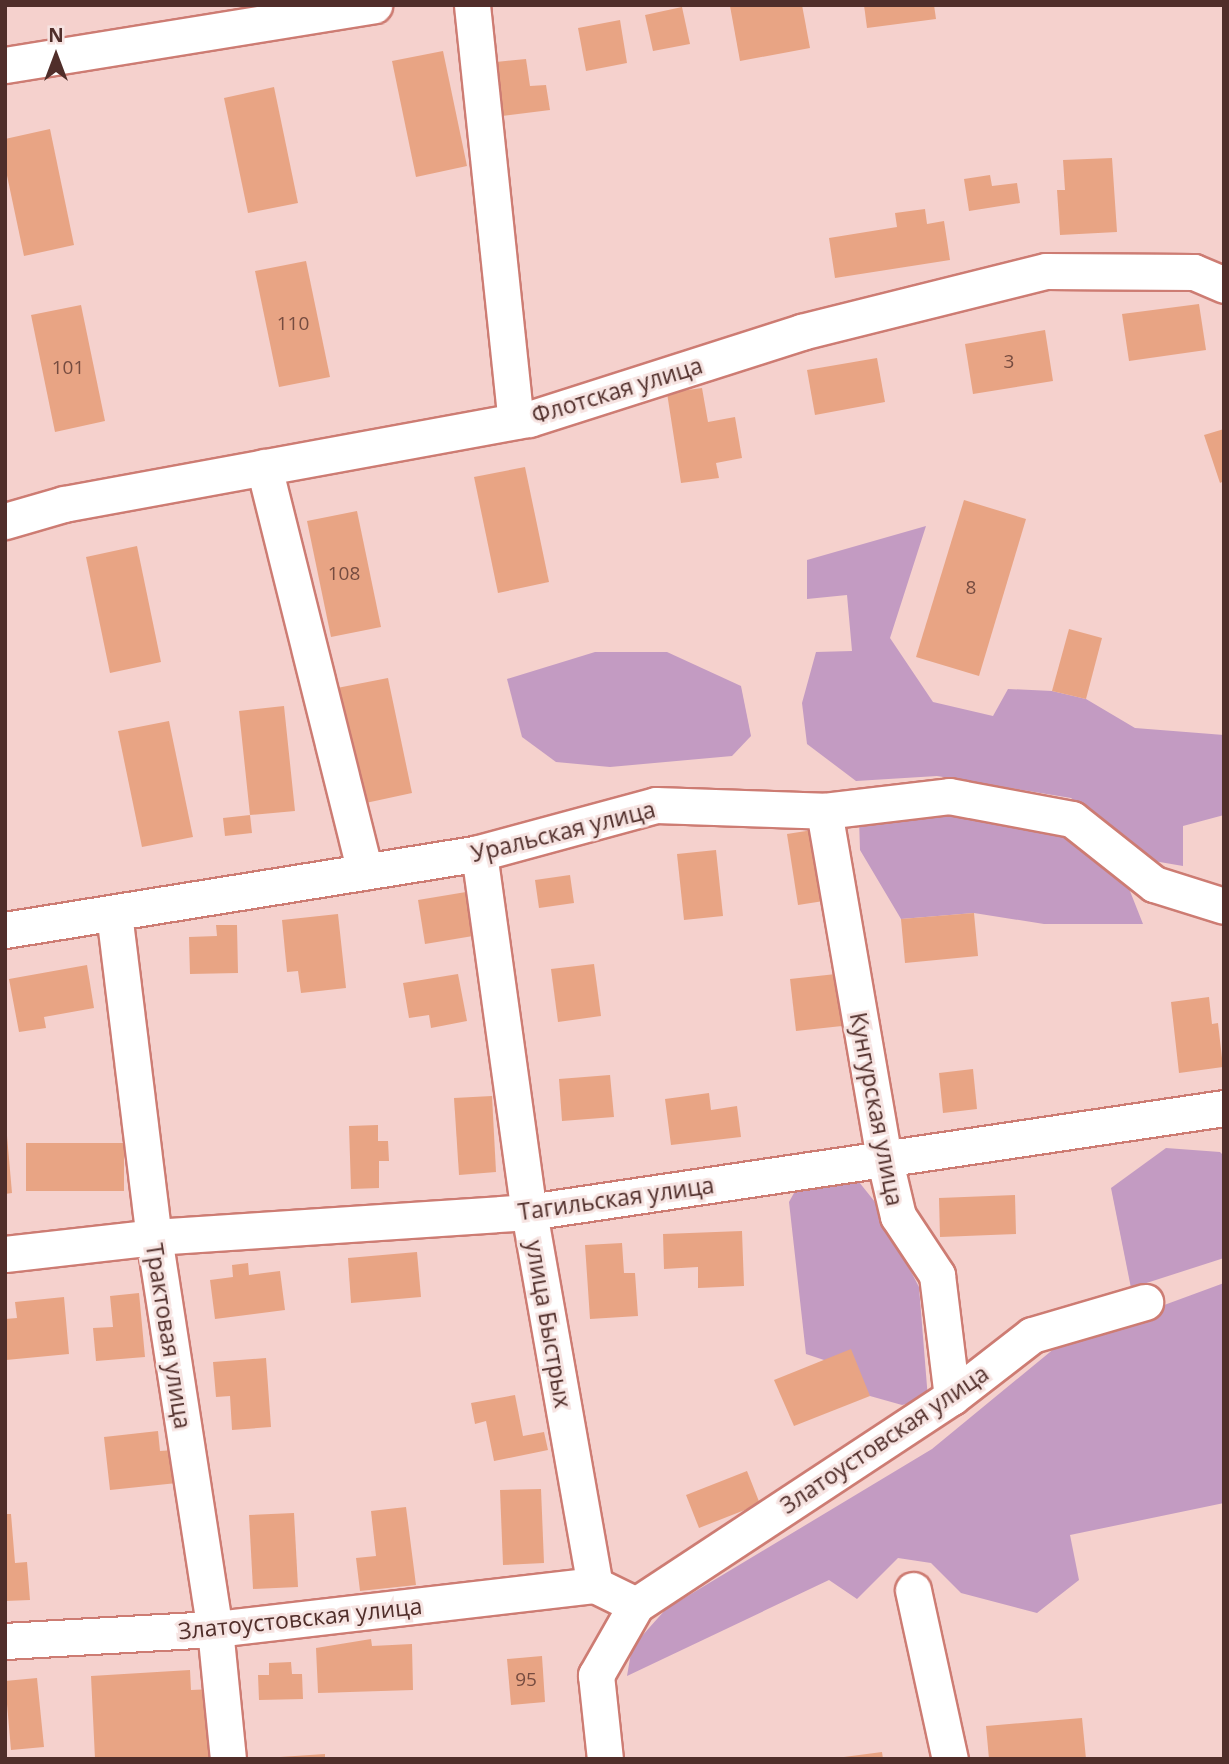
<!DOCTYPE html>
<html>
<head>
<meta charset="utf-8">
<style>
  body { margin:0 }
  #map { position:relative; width:1229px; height:1764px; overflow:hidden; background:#f5d1cd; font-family:"Open Sans",sans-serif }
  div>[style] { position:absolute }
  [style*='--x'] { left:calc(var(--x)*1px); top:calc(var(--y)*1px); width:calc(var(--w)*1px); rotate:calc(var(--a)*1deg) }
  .green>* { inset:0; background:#c39bc2 }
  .building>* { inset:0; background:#e8a484 }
  .roads { filter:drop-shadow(2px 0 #cd7c73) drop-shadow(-2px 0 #cd7c73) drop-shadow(0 2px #cd7c73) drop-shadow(0 -2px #cd7c73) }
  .minor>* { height:35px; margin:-17.5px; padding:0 17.5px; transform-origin:17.5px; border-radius:17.5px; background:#fff }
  span { translate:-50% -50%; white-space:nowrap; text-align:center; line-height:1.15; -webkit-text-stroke:6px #f6e3e1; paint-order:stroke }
  .number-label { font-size:19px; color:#764c40 }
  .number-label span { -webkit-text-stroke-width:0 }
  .street-label { font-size:23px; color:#502e2a }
  .frame { position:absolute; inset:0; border:7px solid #502e2a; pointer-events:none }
  .north { position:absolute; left:21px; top:21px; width:70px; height:70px; -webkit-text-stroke:5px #f6e3e1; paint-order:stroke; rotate:0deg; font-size:19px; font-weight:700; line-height:28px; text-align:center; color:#502e2a }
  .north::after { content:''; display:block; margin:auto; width:24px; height:32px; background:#502e2a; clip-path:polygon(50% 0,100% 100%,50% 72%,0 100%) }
</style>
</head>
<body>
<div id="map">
  <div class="green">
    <div style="clip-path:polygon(926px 526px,890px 638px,933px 702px,993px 716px,1008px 689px,1052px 691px,1086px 699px,1135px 728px,1224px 735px,1224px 815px,1183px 826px,1183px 866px,1148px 860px,1071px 798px,937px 776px,856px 781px,807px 744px,802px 703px,816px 652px,852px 651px,847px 595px,807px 599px,807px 560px)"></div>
    <div style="clip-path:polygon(595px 652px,667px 652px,741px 686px,751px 736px,732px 756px,610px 767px,556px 762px,522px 737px,507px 679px)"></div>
    <div style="clip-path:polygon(967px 812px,1064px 837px,1126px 881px,1143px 924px,1044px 924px,974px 913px,901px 919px,860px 850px,859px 819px)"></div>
    <div style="clip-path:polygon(1166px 1148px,1220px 1152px,1224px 1156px,1224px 1258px,1131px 1288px,1111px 1188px)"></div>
    <div style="clip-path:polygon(855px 1177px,875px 1202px,919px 1287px,928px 1399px,902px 1405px,870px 1396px,824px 1360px,806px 1354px,789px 1202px,799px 1184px)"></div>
    <div style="clip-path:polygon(1224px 1283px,1224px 1503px,1070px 1535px,1079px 1580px,1037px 1613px,961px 1593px,931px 1563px,898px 1558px,857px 1599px,829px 1580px,627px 1676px,632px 1647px,666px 1609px,932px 1449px,1061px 1343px)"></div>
  </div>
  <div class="building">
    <div style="clip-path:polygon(802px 5px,810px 48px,740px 61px,730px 6px)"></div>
    <div style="clip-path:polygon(864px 5px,934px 5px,936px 19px,867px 28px)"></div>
    <div style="clip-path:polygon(682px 7px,690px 44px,653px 51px,645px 15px)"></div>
    <div style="clip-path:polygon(620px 20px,627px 63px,586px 71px,578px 28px)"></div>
    <div style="clip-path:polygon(443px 51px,467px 166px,416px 177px,392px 61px)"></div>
    <div style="clip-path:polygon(526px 59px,530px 86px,546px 85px,550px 110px,502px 116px,496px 62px)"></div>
    <div style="clip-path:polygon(274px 87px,298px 203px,248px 213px,224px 98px)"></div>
    <div style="clip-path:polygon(50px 129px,74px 245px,24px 256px,5px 166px,5px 139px)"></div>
    <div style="clip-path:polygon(1112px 158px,1117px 232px,1060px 235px,1057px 190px,1065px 190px,1063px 160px)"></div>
    <div style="clip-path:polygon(990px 175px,992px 186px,1017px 183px,1020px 203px,969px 211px,964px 179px)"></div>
    <div style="clip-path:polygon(925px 209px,927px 224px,944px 221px,950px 260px,835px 278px,829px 238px,897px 227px,895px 213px)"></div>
    <div style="clip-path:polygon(306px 261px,330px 377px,279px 387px,255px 271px)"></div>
    <div style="clip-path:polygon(1199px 304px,1206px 350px,1129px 361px,1122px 314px)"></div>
    <div style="clip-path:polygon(81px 305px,105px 421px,55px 432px,31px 315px)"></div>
    <div style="clip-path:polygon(1045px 330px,1053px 381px,973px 394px,965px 344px)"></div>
    <div style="clip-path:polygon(877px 358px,885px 402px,815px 415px,807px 370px)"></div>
    <div style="clip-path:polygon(702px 388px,708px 422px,735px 417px,742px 458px,716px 463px,719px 478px,681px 483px,667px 393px)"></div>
    <div style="clip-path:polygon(1224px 429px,1224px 481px,1220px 483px,1204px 435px)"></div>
    <div style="clip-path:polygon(525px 467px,549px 582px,498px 593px,474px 477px)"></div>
    <div style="clip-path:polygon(964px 500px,1026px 519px,979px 676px,916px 657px)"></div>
    <div style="clip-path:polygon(357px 511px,381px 627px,331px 637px,307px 521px)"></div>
    <div style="clip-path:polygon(137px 546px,161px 662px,110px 673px,86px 557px)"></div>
    <div style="clip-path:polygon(1069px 629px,1102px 638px,1086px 699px,1052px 691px)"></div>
    <div style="clip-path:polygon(388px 678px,412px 793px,361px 804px,337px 688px)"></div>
    <div style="clip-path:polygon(284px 706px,295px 811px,250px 815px,252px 833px,225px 836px,223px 818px,250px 815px,239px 711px)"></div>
    <div style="clip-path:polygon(169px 721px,193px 837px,142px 847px,118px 731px)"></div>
    <div style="clip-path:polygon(819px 829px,830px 900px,798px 905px,787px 834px)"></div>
    <div style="clip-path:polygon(716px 850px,723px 916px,684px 920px,677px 854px)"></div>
    <div style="clip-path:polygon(570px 875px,574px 903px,539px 908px,535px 880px)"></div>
    <div style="clip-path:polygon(466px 892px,473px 936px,425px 944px,418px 900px)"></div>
    <div style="clip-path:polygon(974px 913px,978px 956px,905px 963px,901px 919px)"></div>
    <div style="clip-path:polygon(338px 914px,346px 988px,301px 993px,298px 971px,287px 972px,282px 920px)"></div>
    <div style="clip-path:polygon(216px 925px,237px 925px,238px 973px,190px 974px,189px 937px,217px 936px)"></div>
    <div style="clip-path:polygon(594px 964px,601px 1016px,558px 1022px,551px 969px)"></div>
    <div style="clip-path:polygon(87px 965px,94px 1008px,44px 1017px,46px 1028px,19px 1032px,9px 979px)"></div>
    <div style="clip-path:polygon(458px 974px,467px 1021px,431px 1028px,429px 1015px,409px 1018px,403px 983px)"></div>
    <div style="clip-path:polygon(836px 974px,842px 1026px,796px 1031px,790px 979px)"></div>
    <div style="clip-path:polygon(1209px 997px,1212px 1024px,1218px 1023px,1223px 1067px,1179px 1073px,1171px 1002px)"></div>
    <div style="clip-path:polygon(973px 1069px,977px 1109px,943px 1113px,939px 1073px)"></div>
    <div style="clip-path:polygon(610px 1075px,614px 1117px,562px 1121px,559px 1079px)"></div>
    <div style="clip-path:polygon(709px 1093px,711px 1110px,737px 1106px,741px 1137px,671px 1145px,665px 1099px)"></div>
    <div style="clip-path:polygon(492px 1096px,496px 1172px,459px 1175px,454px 1098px)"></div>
    <div style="clip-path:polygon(5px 1113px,12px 1193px,5px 1194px)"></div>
    <div style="clip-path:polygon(378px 1125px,378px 1141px,388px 1141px,389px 1161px,379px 1161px,379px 1188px,351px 1189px,349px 1126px)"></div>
    <div style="clip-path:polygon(26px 1143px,124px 1143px,124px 1191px,26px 1191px)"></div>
    <div style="clip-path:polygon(1015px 1195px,1016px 1234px,940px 1237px,939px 1198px)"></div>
    <div style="clip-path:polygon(742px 1231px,744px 1286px,698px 1288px,698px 1267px,664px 1269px,663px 1234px)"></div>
    <div style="clip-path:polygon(622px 1243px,624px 1273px,635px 1273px,638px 1316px,590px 1319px,585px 1245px)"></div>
    <div style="clip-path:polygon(417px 1252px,421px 1297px,351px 1303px,348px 1258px)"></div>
    <div style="clip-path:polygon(248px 1263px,249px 1275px,280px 1271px,285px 1310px,215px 1319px,210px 1280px,233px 1277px,232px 1265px)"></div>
    <div style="clip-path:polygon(139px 1293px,145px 1357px,96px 1361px,93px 1328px,113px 1327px,110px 1296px)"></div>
    <div style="clip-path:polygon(64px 1297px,69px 1354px,6px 1360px,5px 1319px,17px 1318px,15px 1302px)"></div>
    <div style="clip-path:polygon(851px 1349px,870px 1396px,794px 1426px,774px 1380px)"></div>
    <div style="clip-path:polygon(266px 1358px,271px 1427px,232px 1430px,230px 1396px,216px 1397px,213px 1362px)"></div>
    <div style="clip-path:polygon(515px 1395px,523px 1436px,544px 1432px,548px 1450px,494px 1461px,486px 1421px,475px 1424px,471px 1403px)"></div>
    <div style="clip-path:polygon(158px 1431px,160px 1451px,174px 1450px,177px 1483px,110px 1490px,104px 1437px)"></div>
    <div style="clip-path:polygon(747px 1471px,760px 1504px,699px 1528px,686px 1495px)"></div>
    <div style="clip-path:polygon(541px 1489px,544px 1563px,503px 1565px,500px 1490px)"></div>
    <div style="clip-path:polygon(406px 1507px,416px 1585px,360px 1591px,356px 1558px,376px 1556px,371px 1511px)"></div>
    <div style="clip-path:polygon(294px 1513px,298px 1587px,253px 1589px,249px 1515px)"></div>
    <div style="clip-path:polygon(5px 1514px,11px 1514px,15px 1563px,27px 1562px,30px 1600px,5px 1601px)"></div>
    <div style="clip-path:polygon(371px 1639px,372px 1646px,412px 1644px,413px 1690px,318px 1693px,316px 1648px)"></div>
    <div style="clip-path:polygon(542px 1656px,545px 1702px,511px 1705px,507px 1659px)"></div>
    <div style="clip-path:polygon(291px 1662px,292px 1674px,302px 1674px,303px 1699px,259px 1700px,258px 1675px,269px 1675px,269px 1663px)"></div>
    <div style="clip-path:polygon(190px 1670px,191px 1690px,213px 1689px,217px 1759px,95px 1759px,91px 1676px)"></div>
    <div style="clip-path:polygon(37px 1678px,44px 1747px,11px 1750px,5px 1681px)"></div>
    <div style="clip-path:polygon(1082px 1718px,1086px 1759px,989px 1759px,986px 1726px)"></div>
    <div style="clip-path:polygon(882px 1752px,883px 1759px,845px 1759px,844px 1757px)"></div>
    <div style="clip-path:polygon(325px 1754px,325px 1759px,280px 1759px,280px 1757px)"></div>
  </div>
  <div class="roads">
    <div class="minor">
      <div style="--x:472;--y:5;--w:418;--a:84"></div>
      <div style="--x:5;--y:65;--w:374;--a:-9.2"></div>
      <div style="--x:264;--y:467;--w:417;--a:76"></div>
      <div style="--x:5;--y:521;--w:61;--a:-16.1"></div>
      <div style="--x:64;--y:504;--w:473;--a:-10.4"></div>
      <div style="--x:529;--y:419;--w:286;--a:-17.7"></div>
      <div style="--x:801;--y:332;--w:252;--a:-14"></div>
      <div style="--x:1046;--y:271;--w:148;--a:0.4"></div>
      <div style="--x:1194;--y:272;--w:33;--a:23"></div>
      <div style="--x:824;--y:811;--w:351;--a:80.2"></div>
      <div style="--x:884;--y:1157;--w:61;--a:76.7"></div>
      <div style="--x:898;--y:1216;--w:71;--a:56.5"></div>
      <div style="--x:937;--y:1275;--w:123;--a:83"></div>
      <div style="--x:479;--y:853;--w:362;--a:82.1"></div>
      <div style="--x:529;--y:1212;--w:379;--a:80"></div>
      <div style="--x:595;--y:1585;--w:46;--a:26"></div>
      <div style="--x:636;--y:1605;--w:81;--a:119.7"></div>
      <div style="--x:596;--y:1675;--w:84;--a:83.9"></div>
      <div style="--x:114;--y:913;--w:326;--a:83"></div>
      <div style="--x:154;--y:1237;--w:397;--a:81.2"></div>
      <div style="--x:215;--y:1629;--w:131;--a:84.3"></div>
      <div style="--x:5;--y:930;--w:480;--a:-9.2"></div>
      <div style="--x:479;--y:853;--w:183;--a:-15.2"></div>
      <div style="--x:656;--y:805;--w:168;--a:2"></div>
      <div style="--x:824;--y:811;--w:126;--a:-6.8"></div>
      <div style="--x:949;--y:796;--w:125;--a:10.6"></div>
      <div style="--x:1072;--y:819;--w:105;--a:38.4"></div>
      <div style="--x:1154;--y:884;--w:73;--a:17.4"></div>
      <div style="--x:5;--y:1254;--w:150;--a:-6.5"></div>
      <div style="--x:154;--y:1237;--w:376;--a:-3.8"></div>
      <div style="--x:529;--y:1212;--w:703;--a:-8.51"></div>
      <div style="--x:913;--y:1590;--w:173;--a:77.7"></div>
      <div style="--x:636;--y:1605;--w:378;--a:-33.4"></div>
      <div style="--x:952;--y:1397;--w:101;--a:-37.8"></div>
      <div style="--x:1032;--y:1335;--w:118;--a:-16.3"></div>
      <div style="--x:5;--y:1641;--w:210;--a:-3.3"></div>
      <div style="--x:215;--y:1629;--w:383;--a:-6.6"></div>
    </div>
  </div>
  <div class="number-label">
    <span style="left:293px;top:324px">110</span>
    <span style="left:1009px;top:362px">3</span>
    <span style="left:68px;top:368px">101</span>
    <span style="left:344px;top:574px">108</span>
    <span style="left:971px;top:588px">8</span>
    <span style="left:526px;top:1680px">95</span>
  </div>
  <div class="street-label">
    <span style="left:617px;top:390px;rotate:-17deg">Флотская улица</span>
    <span style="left:563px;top:831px;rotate:-14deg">Уральская улица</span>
    <span style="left:877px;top:1109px;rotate:79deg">Кунгурская улица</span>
    <span style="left:616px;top:1198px;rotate:-8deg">Тагильская улица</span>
    <span style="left:549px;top:1324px;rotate:80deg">улица Быстрых</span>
    <span style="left:169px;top:1336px;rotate:81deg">Трактовая улица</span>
    <span style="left:884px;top:1439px;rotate:-34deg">Златоустовская улица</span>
    <span style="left:300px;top:1618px;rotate:-6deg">Златоустовская улица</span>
  </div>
  <div class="frame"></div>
  <div class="north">N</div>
</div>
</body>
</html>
